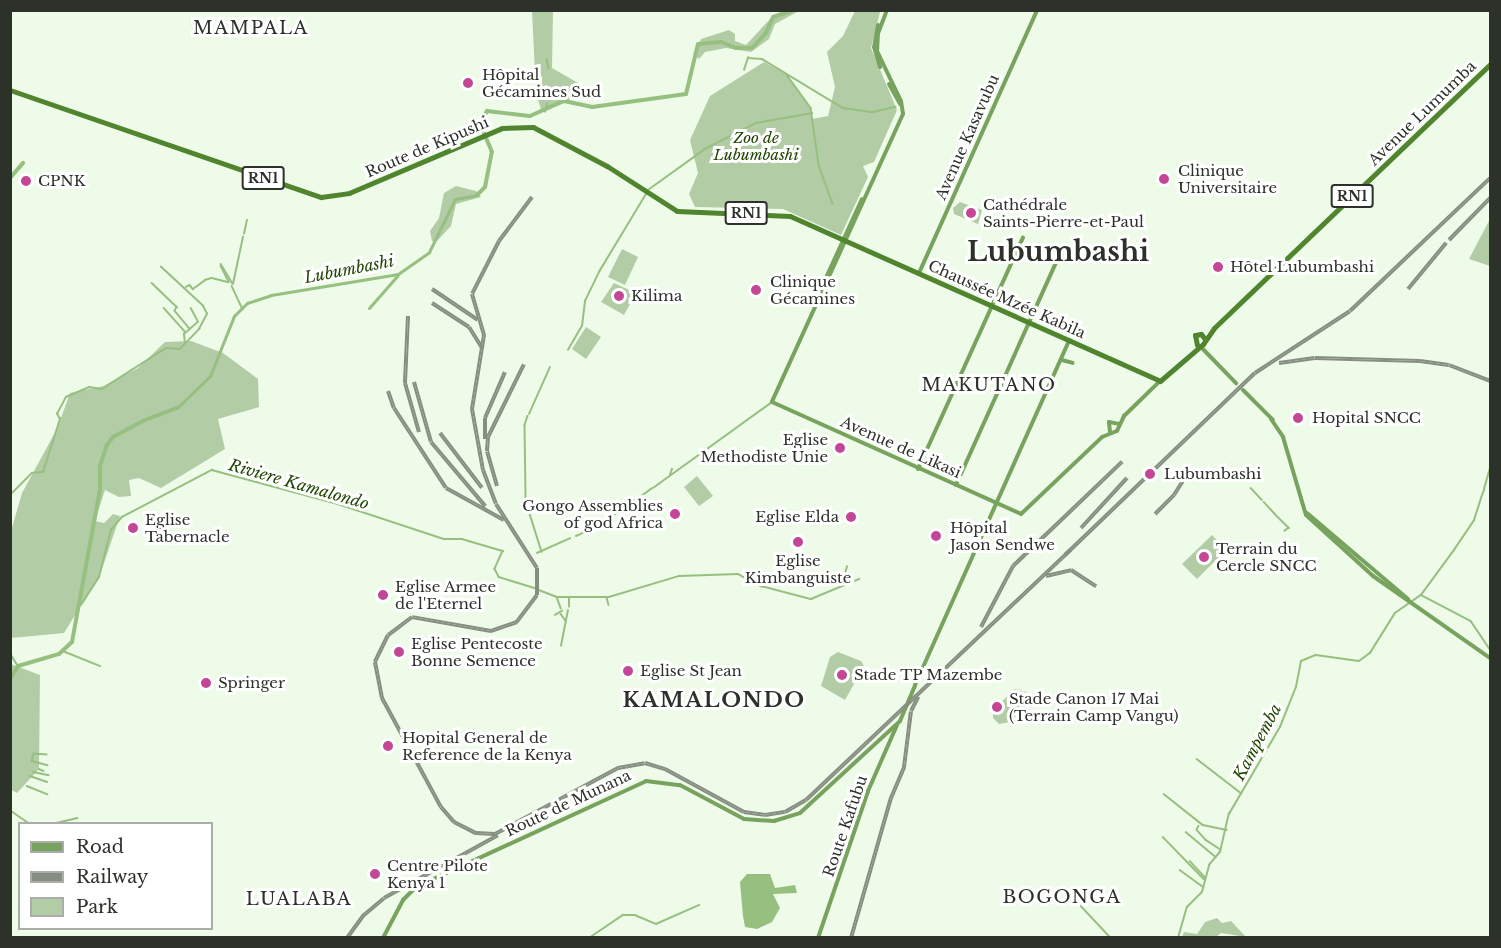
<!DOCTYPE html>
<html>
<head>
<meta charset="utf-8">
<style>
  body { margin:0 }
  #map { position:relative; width:1501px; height:948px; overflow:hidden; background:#effbe9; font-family:"Libre Baskerville",serif }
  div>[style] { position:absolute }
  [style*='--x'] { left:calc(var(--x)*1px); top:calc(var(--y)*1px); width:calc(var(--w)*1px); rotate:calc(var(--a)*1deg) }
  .green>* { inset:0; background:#b2cda5 }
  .water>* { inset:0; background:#96bf80 }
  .stream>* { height:1.5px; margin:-0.75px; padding:0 0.75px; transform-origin:0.75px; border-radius:0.75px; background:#96bf80 }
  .canal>* { height:3px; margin:-1.5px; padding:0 1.5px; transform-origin:1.5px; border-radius:1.5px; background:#96bf80 }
  .river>* { height:4px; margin:-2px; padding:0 2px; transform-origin:2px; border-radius:2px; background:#96bf80 }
  .secondary>* { height:4px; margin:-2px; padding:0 2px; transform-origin:2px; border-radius:2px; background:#77a35f }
  .trunk>* { height:5px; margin:-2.5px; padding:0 2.5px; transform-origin:2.5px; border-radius:2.5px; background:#50842e }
  .rail>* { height:4px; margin-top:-2px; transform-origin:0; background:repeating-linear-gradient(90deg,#fff 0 4.5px,#868e82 0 9px); box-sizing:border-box; border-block:2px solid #868e82 }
  .dots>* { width:16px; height:16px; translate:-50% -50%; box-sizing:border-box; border:3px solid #fff; border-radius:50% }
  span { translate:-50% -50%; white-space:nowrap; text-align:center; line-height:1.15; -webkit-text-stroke:6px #fff; paint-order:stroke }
  .shield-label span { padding:2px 4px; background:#fff; border:2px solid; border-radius:4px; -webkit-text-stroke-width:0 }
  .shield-label { font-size:14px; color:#2c312a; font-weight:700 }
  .poi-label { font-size:15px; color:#2c312a }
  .left { translate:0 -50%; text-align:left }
  .right { translate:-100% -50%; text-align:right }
  .street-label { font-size:15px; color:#2c312a }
  .park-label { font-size:15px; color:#204501; font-style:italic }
  .water-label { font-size:16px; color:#214602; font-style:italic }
  .quarter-label { font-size:18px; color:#2c312a; letter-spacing:1.5px }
  .district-label { font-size:21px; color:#2c312a; font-weight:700; letter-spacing:1.5px }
  .town-label { font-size:27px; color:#2c312a; font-weight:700 }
  .frame { position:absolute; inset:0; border:12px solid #2c312a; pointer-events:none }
  .legend { position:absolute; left:18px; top:822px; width:195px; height:108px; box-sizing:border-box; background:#fff; border:2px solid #abadaa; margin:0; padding:8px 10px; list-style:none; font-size:18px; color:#2c312a }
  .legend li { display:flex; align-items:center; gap:12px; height:30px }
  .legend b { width:30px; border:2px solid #abadaa }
</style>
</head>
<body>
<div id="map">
  <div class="green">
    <div style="clip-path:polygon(532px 11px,553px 11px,552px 68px,580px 84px,581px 96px,542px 112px,536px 94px)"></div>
    <div style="clip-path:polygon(787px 11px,799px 11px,775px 24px,769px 39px,751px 52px,726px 48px,705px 52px,699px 59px,693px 54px,701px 39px,729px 30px,735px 34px,735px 41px,746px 45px,771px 18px)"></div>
    <div style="clip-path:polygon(855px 11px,880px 12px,871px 48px,897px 110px,874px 162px,863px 166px,868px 177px,841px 235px,783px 209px,695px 207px,689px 194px,698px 173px,690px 140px,710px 96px,764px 62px,787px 75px,810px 108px,812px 119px,828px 116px,835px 87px,827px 52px,843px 36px)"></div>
    <div style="clip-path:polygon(456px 186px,476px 191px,481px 197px,456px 204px,451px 226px,436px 242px,432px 241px,430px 231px,439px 218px,444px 193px)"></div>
    <div style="clip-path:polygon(960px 202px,982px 210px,978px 224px,954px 214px,953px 208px)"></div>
    <div style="clip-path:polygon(1490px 219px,1490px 266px,1469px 259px)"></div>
    <div style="clip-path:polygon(622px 249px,638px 257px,625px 285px,608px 277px)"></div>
    <div style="clip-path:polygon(614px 283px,636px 293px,624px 315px,601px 302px)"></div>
    <div style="clip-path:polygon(586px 327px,601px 337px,586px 359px,572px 349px)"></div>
    <div style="clip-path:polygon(191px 341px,223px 353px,258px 379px,259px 407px,218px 419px,225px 449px,161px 488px,139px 478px,129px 480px,131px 496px,119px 497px,105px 490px,95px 521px,104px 523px,113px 514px,120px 516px,100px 575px,64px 633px,11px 638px,11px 531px,22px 493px,57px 429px,70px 393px,104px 386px,138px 368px,165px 342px)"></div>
    <div style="clip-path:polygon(697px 476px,713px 496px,699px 506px,684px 487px)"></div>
    <div style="clip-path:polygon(1212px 535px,1226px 550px,1197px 579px,1182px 564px)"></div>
    <div style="clip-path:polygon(838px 652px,861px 661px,864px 666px,845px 700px,821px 686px,830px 657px)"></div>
    <div style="clip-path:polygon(11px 664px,40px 675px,39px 769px,17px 793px,10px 789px)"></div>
    <div style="clip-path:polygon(1015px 689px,1026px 692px,1028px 704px,1010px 722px,999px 724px,993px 718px,993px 710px)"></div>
    <div style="clip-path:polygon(1217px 918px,1222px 923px,1231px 921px,1246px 937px,1221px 933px,1216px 937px,1182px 937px,1184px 932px,1197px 934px,1205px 922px)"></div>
  </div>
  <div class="water">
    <div style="clip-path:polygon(747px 874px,770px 874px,775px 888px,795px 885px,797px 893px,773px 894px,780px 908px,772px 922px,757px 929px,745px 927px,743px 916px,740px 882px)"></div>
  </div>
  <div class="stream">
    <div style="--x:547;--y:59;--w:10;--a:79"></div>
    <div style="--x:744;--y:70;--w:13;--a:-72"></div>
    <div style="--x:748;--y:58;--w:14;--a:4"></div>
    <div style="--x:762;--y:59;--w:95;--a:31.2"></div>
    <div style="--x:843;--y:108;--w:30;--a:8"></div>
    <div style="--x:873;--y:112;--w:23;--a:-13"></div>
    <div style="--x:787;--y:75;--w:41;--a:54"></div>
    <div style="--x:811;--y:108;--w:58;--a:82"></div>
    <div style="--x:819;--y:165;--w:41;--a:70.3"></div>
    <div style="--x:545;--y:112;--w:8;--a:-76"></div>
    <div style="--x:648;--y:190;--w:70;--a:-35.7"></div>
    <div style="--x:705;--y:149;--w:57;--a:-27"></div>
    <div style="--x:756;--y:123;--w:57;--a:-10.1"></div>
    <div style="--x:244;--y:234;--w:14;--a:-78"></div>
    <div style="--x:221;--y:264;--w:23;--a:59"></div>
    <div style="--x:221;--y:266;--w:18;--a:63"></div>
    <div style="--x:212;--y:278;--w:16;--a:14"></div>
    <div style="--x:205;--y:280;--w:6;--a:-18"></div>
    <div style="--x:152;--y:283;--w:35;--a:44"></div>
    <div style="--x:177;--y:307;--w:4;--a:117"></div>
    <div style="--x:175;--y:311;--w:23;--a:50"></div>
    <div style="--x:233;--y:284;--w:48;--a:-78"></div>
    <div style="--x:232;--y:286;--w:23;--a:65"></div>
    <div style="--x:186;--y:287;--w:4;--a:-27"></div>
    <div style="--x:190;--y:285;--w:5;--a:53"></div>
    <div style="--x:193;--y:289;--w:14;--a:-36"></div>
    <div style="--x:164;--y:308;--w:31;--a:48"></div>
    <div style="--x:185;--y:344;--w:10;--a:-96"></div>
    <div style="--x:184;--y:334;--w:18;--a:-41"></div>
    <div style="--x:198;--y:322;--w:15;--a:-118"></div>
    <div style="--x:568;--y:350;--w:28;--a:-60"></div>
    <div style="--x:582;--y:326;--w:25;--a:-83"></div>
    <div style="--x:585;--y:301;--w:32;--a:-64"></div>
    <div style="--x:599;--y:272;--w:91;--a:-58.9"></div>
    <div style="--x:529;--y:414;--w:51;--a:-65.9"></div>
    <div style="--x:528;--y:416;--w:9;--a:108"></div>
    <div style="--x:525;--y:425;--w:76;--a:89.2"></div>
    <div style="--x:526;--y:501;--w:53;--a:72.6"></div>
    <div style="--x:670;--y:475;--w:6;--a:-72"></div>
    <div style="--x:653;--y:488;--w:145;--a:-35.8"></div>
    <div style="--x:1251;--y:488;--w:16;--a:47"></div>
    <div style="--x:1484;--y:489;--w:22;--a:-74"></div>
    <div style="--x:10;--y:495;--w:31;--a:-45"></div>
    <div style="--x:32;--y:473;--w:11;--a:-5"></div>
    <div style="--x:43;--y:472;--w:56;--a:-72.2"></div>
    <div style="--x:60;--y:419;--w:6;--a:-121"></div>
    <div style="--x:57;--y:414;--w:19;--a:-62"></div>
    <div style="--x:66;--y:397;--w:25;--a:-23"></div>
    <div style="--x:89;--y:387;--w:13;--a:9"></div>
    <div style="--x:102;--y:389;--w:76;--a:-32.6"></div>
    <div style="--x:166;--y:348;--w:14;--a:4"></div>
    <div style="--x:180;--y:349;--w:28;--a:-46"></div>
    <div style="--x:199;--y:329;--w:17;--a:-62"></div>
    <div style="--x:207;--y:314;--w:9;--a:-117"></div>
    <div style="--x:203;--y:306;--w:57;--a:-137.1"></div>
    <div style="--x:640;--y:497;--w:14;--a:-36"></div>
    <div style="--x:1481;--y:498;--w:9;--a:-69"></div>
    <div style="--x:1264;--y:502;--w:18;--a:47"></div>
    <div style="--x:626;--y:506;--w:11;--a:-34"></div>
    <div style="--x:1277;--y:516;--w:17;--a:45"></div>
    <div style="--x:1289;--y:528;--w:5;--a:143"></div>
    <div style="--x:611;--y:517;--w:17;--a:-36"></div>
    <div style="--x:591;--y:529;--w:15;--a:-28"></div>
    <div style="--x:584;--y:532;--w:3;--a:-18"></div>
    <div style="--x:582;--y:533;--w:1;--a:0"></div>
    <div style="--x:576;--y:536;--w:5;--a:-22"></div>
    <div style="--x:537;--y:553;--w:36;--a:-24"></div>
    <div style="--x:842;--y:584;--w:18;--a:-74"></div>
    <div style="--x:539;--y:590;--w:19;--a:21"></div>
    <div style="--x:557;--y:597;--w:12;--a:70"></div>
    <div style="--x:1421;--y:595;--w:56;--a:27.5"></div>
    <div style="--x:1471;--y:621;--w:34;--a:56"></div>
    <div style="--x:557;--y:597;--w:52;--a:0"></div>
    <div style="--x:609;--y:597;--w:73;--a:-16.7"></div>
    <div style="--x:679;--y:576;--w:59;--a:-1.9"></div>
    <div style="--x:738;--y:574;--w:26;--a:28"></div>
    <div style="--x:761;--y:586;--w:52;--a:14.6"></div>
    <div style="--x:811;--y:599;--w:52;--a:-22.6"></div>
    <div style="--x:607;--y:598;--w:7;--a:74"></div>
    <div style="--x:81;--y:605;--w:33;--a:-57"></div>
    <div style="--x:99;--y:577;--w:49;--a:-75.7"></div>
    <div style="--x:111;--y:530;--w:17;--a:-50"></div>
    <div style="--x:122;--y:517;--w:102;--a:-27.6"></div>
    <div style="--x:212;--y:470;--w:131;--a:15.1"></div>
    <div style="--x:338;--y:504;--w:112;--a:18.3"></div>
    <div style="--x:444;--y:539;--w:18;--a:0"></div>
    <div style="--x:462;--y:539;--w:43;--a:16.3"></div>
    <div style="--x:503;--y:551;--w:20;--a:114"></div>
    <div style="--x:495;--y:569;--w:9;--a:63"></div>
    <div style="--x:499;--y:577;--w:41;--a:17.1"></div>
    <div style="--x:569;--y:607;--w:8;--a:-90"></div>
    <div style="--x:561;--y:614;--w:9;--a:54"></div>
    <div style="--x:555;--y:615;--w:8;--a:-30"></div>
    <div style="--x:561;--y:646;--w:36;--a:-79"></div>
    <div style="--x:63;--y:651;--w:40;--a:22"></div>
    <div style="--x:10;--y:653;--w:15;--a:58"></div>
    <div style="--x:47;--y:755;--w:13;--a:-176"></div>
    <div style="--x:34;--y:754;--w:7;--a:106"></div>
    <div style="--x:32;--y:761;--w:16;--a:15"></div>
    <div style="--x:1197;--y:759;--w:56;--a:37.7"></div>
    <div style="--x:39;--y:769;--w:5;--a:22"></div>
    <div style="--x:33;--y:772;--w:16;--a:11"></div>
    <div style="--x:30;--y:776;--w:18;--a:19"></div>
    <div style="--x:27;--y:786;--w:22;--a:22"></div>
    <div style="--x:1164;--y:794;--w:50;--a:38.5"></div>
    <div style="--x:1203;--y:825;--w:24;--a:12"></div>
    <div style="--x:10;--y:810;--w:24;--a:35"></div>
    <div style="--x:52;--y:824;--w:26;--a:-13"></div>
    <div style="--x:1199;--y:826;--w:4;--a:117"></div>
    <div style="--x:1197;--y:830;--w:13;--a:48"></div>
    <div style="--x:1206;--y:840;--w:17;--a:33"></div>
    <div style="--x:1186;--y:832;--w:39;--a:40"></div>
    <div style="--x:1163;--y:837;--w:59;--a:45.7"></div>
    <div style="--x:1190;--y:861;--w:22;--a:47"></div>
    <div style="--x:1180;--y:870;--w:29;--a:36"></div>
    <div style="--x:1067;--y:891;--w:64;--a:46.9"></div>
    <div style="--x:589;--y:938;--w:41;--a:-34.1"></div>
    <div style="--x:623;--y:915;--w:12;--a:0"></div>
    <div style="--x:635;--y:915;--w:23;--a:23"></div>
    <div style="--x:656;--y:924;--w:47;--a:-23.8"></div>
    <div style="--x:1178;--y:938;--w:32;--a:-74"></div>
    <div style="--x:1187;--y:907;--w:21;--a:-45"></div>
    <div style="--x:1202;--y:892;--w:28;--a:-75"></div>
    <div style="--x:1209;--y:865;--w:17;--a:-50"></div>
    <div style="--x:1220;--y:852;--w:39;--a:-77"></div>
    <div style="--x:1229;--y:814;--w:101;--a:-59.6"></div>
    <div style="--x:1280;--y:727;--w:43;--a:-68.2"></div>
    <div style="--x:1296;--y:687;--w:26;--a:-79"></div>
    <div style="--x:1301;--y:661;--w:16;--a:-22"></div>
    <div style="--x:1316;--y:655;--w:43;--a:7.9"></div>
    <div style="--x:1359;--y:661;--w:14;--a:-36"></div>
    <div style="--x:1370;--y:653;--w:47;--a:-58"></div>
    <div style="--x:1395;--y:613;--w:32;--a:-35"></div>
    <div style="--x:1421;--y:595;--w:56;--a:-53.7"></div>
    <div style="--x:1454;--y:550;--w:36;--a:-56"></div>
    <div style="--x:1474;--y:520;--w:22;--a:-72"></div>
  </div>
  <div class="canal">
    <div style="--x:369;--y:308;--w:43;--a:-48.8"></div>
    <div style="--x:177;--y:408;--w:46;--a:-44.1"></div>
    <div style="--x:210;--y:376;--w:65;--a:-68.2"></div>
    <div style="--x:234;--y:316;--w:18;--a:-45"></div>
    <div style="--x:247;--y:303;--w:25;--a:-18"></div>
    <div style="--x:271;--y:295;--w:129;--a:-9.4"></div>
    <div style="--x:398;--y:274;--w:38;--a:-35"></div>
    <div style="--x:429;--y:252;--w:59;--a:-63.9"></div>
    <div style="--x:455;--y:199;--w:22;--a:-10"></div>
  </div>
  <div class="river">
    <div style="--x:10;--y:178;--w:20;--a:-49"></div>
    <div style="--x:477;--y:195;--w:11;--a:-45"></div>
    <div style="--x:485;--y:187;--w:36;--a:-79"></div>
    <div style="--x:492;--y:152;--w:30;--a:-113"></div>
    <div style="--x:480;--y:124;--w:15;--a:-62"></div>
    <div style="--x:487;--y:111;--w:43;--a:6.6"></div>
    <div style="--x:530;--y:116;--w:37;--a:-24"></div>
    <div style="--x:564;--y:101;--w:29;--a:12"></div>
    <div style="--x:592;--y:107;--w:95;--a:-7.9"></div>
    <div style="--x:686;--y:94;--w:51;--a:-76.5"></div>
    <div style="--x:698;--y:44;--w:23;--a:-5"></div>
    <div style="--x:721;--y:42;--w:16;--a:22"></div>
    <div style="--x:736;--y:48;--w:16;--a:0"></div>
    <div style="--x:752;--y:48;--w:21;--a:-47"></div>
    <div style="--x:766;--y:33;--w:17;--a:-66"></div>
    <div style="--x:773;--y:17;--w:21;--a:-19"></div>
    <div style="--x:10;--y:679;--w:15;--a:-58"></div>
    <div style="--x:18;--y:666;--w:43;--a:-16.3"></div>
    <div style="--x:59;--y:654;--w:18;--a:-43"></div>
    <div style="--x:72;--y:642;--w:155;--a:-79.6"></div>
    <div style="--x:100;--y:490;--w:24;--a:-90"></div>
    <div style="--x:100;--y:466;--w:22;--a:-72"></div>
    <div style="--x:107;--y:445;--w:10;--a:-53"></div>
    <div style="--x:113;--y:437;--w:36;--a:-28"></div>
    <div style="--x:145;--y:420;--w:34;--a:-21"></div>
  </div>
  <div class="secondary">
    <div style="--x:887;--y:10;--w:25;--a:111"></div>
    <div style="--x:878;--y:33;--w:18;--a:93"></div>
    <div style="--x:877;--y:51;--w:55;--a:64.4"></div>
    <div style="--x:901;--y:101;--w:13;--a:81"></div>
    <div style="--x:903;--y:114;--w:316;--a:114.5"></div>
    <div style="--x:772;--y:402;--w:273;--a:24.2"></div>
    <div style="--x:1021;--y:514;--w:112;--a:-43.5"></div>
    <div style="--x:1102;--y:437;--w:16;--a:-22"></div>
    <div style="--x:1117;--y:431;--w:17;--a:-65"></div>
    <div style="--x:1124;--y:416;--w:50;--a:-44.2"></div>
    <div style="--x:878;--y:25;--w:22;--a:100"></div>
    <div style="--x:874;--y:47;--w:21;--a:73"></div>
    <div style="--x:889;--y:84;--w:23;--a:61"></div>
    <div style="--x:1059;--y:253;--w:3;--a:18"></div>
    <div style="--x:1062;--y:254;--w:2;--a:117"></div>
    <div style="--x:1061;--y:256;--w:3;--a:-162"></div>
    <div style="--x:1058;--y:255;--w:2;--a:-63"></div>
    <div style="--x:919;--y:273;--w:288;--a:-65.8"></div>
    <div style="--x:814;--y:304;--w:115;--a:-65.4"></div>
    <div style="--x:1200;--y:346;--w:52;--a:45.8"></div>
    <div style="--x:1062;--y:360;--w:11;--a:15"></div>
    <div style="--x:1243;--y:390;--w:42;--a:45"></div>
    <div style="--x:1271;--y:419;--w:22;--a:56"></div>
    <div style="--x:1283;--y:437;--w:81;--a:73.6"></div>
    <div style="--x:1306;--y:515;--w:91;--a:42.3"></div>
    <div style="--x:1373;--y:576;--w:143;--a:35"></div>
    <div style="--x:1110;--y:432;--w:10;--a:-96"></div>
    <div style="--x:1109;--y:422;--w:10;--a:11"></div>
    <div style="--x:918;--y:469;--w:254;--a:-65.6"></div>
    <div style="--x:956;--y:485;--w:251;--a:-65.8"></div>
    <div style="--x:1307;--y:513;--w:133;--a:40.4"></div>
    <div style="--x:915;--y:685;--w:378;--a:-65.9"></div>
    <div style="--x:383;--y:938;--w:43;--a:-62.2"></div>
    <div style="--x:403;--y:900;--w:18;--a:-45"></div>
    <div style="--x:416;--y:887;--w:253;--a:-24.7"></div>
    <div style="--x:646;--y:781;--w:34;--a:7"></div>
    <div style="--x:680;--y:785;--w:72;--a:28"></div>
    <div style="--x:744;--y:819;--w:30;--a:4"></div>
    <div style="--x:774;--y:821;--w:27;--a:-17"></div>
    <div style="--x:800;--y:813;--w:136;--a:-42.6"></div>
    <div style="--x:900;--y:721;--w:39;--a:-67"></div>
    <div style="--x:818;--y:938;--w:155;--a:-71.2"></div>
    <div style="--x:868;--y:791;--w:72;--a:-66.3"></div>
  </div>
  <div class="trunk">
    <div style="--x:10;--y:90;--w:329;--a:19"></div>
    <div style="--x:321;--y:197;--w:28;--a:-8"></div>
    <div style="--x:349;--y:193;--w:166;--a:-23"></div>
    <div style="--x:502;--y:128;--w:31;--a:-2"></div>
    <div style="--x:533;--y:127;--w:84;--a:27.8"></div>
    <div style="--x:607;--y:166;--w:83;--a:32.7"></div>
    <div style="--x:677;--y:211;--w:113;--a:2.5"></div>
    <div style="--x:790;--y:216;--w:405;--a:24"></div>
    <div style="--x:1160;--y:381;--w:57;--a:-40.7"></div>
    <div style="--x:1203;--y:344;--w:19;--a:-55"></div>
    <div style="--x:1214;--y:328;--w:382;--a:-43.7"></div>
    <div style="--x:1197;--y:345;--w:10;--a:-101"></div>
    <div style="--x:1195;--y:335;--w:6;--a:-9"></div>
    <div style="--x:1201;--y:334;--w:6;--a:51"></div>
  </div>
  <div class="rail">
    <div style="--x:532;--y:197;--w:55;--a:126.9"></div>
    <div style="--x:499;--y:241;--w:59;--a:117"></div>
    <div style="--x:472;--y:294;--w:43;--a:73.7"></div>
    <div style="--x:484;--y:335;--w:75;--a:99.2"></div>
    <div style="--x:472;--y:409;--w:62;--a:79.8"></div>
    <div style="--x:483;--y:470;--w:36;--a:69"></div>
    <div style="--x:496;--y:504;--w:76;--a:57.4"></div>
    <div style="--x:537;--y:568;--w:27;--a:90"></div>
    <div style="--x:537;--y:595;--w:34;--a:127"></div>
    <div style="--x:517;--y:622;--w:28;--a:161"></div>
    <div style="--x:491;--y:631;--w:80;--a:-170"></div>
    <div style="--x:412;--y:617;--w:30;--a:143"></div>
    <div style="--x:388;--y:635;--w:30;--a:116"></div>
    <div style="--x:375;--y:662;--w:37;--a:79"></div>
    <div style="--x:382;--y:698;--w:124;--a:61.6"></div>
    <div style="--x:441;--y:807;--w:20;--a:49"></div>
    <div style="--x:454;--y:822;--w:25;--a:27"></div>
    <div style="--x:476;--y:833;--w:19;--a:3"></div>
    <div style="--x:495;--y:834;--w:140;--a:-28.2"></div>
    <div style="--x:618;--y:768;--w:27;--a:-10"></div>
    <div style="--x:645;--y:763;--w:21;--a:17"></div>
    <div style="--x:665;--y:769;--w:90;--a:28.6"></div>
    <div style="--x:744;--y:812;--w:21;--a:8"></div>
    <div style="--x:765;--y:815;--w:20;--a:-9"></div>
    <div style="--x:785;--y:812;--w:24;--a:-30"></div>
    <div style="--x:806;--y:800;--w:364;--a:-43.4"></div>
    <div style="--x:1449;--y:240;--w:59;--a:-45.7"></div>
    <div style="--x:432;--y:289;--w:55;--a:34"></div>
    <div style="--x:1408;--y:289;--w:60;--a:-50.4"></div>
    <div style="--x:432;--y:303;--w:44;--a:33"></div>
    <div style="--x:469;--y:327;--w:25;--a:58"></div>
    <div style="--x:408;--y:316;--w:67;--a:92.6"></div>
    <div style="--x:405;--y:383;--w:51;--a:74.1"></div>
    <div style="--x:1279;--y:363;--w:36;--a:-8"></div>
    <div style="--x:1315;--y:358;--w:105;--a:1.6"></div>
    <div style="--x:1420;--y:361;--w:29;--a:8"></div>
    <div style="--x:1449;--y:365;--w:44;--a:21.3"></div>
    <div style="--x:414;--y:382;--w:62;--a:74.2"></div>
    <div style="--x:431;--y:442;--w:84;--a:49.8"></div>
    <div style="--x:388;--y:391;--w:18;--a:71"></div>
    <div style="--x:394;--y:408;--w:95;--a:57"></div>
    <div style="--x:446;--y:488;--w:66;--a:28.9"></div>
    <div style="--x:440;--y:433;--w:69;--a:52.6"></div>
    <div style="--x:485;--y:439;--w:21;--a:-90"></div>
    <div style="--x:485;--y:418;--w:50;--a:-66.5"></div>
    <div style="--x:497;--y:486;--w:36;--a:-106"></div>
    <div style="--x:487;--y:451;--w:14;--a:-86"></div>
    <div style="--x:488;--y:437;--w:81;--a:-63.7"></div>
    <div style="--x:1155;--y:514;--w:27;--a:-45"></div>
    <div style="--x:1174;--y:495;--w:28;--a:-58"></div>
    <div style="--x:1081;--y:528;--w:68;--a:-47.4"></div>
    <div style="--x:1065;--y:555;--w:263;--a:-43.8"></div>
    <div style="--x:1255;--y:373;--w:113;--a:-33.1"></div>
    <div style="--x:1350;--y:311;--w:193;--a:-43.5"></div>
    <div style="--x:1046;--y:576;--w:26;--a:-13"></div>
    <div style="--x:1071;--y:570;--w:30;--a:33"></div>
    <div style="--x:981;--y:627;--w:69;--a:-62.3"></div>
    <div style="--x:1013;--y:566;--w:151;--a:-43.7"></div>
    <div style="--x:347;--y:938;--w:29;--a:-54"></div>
    <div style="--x:364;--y:915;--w:26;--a:-40"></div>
    <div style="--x:384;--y:898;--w:130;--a:-28.9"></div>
    <div style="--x:851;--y:938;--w:146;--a:-74.1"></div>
    <div style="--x:891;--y:798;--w:34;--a:-67"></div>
    <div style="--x:904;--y:767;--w:56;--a:-82.9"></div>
    <div style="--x:911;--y:711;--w:16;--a:-63"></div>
  </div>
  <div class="dots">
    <div style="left:468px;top:83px;background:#c44796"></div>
    <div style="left:1164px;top:179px;background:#c44796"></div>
    <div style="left:26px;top:181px;background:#c44796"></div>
    <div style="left:971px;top:213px;background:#c44796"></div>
    <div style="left:1218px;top:267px;background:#c44796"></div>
    <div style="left:756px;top:290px;background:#c44796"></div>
    <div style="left:619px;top:296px;background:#c44796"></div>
    <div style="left:1298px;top:418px;background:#c44796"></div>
    <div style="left:840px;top:448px;background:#c44796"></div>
    <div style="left:1150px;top:474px;background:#c44796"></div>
    <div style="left:675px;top:514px;background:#c44796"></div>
    <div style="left:851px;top:517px;background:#c44796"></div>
    <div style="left:133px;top:528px;background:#c44796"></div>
    <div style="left:936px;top:536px;background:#c44796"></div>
    <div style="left:798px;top:542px;background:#c44796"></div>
    <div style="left:1204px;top:557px;background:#c44796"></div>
    <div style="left:383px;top:595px;background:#c44796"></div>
    <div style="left:399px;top:652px;background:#c44796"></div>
    <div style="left:628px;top:671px;background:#c44796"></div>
    <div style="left:842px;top:675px;background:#c44796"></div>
    <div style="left:206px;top:683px;background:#c44796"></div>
    <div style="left:997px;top:707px;background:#c44796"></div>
    <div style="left:388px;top:746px;background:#c44796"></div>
    <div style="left:375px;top:874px;background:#c44796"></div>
  </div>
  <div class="shield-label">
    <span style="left:263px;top:178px">RN1</span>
    <span style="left:1352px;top:196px">RN1</span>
    <span style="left:746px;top:213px">RN1</span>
  </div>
  <div class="poi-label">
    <span class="left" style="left:482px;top:83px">Hôpital<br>Gécamines Sud</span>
    <span class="left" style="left:1178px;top:179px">Clinique<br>Universitaire</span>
    <span class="left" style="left:38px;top:181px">CPNK</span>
    <span class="left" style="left:983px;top:213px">Cathédrale<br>Saints-Pierre-et-Paul</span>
    <span class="left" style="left:1230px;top:267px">Hôtel Lubumbashi</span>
    <span class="left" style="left:770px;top:290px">Clinique<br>Gécamines</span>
    <span class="left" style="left:631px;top:296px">Kilima</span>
    <span class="left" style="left:1312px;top:418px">Hopital SNCC</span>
    <span class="right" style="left:828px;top:448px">Eglise<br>Methodiste Unie</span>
    <span class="left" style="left:1164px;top:474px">Lubumbashi</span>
    <span class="right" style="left:663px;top:514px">Gongo Assemblies<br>of god Africa</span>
    <span class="right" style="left:839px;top:517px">Eglise Elda</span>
    <span class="left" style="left:145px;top:528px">Eglise<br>Tabernacle</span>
    <span class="left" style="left:950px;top:536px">Hôpital<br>Jason Sendwe</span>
    <span class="left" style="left:1216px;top:557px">Terrain du<br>Cercle SNCC</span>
    <span style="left:798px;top:569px">Eglise<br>Kimbanguiste</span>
    <span class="left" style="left:395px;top:595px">Eglise Armee<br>de l'Eternel</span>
    <span class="left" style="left:411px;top:652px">Eglise Pentecoste<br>Bonne Semence</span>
    <span class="left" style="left:640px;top:671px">Eglise St Jean</span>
    <span class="left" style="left:854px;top:675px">Stade TP Mazembe</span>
    <span class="left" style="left:218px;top:683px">Springer</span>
    <span class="left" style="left:1009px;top:707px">Stade Canon 17 Mai<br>(Terrain Camp Vangu)</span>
    <span class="left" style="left:402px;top:746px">Hopital General de<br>Reference de la Kenya</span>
    <span class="left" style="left:387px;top:874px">Centre Pilote<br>Kenya 1</span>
  </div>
  <div class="street-label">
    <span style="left:1422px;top:113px;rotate:-44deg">Avenue Lumumba</span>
    <span style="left:967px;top:137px;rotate:-66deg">Avenue Kasavubu</span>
    <span style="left:427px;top:147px;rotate:-23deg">Route de Kipushi</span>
    <span style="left:1007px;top:299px;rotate:24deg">Chaussée Mzée Kabila</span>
    <span style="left:901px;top:447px;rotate:24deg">Avenue de Likasi</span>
    <span style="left:568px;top:803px;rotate:-25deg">Route de Munana</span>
    <span style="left:845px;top:826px;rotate:-71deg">Route Kafubu</span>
  </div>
  <div class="park-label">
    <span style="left:756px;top:146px">Zoo de<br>Lubumbashi</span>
  </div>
  <div class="water-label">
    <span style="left:349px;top:269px;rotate:-11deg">Lubumbashi</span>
    <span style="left:299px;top:484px;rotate:16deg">Riviere Kamalondo</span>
    <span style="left:1257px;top:742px;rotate:-62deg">Kampemba</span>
  </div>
  <div class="quarter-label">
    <span style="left:251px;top:28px">MAMPALA</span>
    <span style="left:989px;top:385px">MAKUTANO</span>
    <span style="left:1062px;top:897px">BOGONGA</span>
    <span style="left:299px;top:899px">LUALABA</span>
  </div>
  <div class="district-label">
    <span style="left:714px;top:700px">KAMALONDO</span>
  </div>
  <div class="town-label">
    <span style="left:1058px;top:252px">Lubumbashi</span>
  </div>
  <div class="frame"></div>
  <ul class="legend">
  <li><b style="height:8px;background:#77a35f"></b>Road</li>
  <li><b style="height:8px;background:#868e82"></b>Railway</li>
  <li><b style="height:16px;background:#b2cda5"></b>Park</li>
  </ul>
</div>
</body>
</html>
